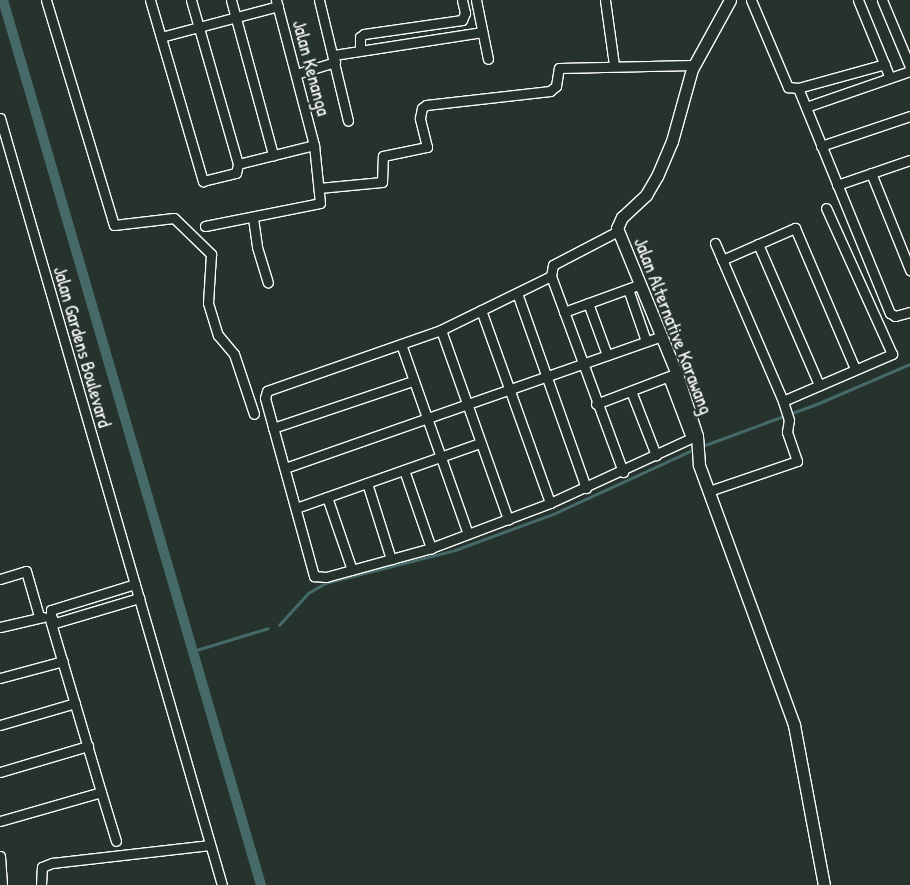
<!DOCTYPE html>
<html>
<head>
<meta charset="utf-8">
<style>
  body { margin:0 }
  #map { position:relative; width:910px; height:885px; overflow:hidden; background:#26332d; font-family:"Patrick Hand",sans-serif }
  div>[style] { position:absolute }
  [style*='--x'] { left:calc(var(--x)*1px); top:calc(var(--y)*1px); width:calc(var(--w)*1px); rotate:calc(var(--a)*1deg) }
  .stream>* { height:3px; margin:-1.5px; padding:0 1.5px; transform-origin:1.5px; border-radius:1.5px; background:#456a68 }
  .canal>* { height:10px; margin:-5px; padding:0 5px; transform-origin:5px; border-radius:5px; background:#456a68 }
  .roads { filter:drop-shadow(1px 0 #fff) drop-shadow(-1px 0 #fff) drop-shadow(0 1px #fff) drop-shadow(0 -1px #fff) }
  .minor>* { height:9px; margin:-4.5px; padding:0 4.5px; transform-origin:4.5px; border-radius:4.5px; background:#26332d }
  .tertiary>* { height:11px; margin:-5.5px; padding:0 5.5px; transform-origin:5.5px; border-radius:5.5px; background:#26332d }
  span { translate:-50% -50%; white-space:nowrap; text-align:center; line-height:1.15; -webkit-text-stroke:4.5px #26332d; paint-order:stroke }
  .street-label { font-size:19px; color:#fff }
</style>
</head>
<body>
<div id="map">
  <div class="stream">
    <div style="--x:705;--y:445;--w:121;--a:-20.2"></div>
    <div style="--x:819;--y:403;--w:99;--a:-23.2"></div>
    <div style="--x:279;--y:625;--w:43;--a:-47.8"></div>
    <div style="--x:308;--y:593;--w:20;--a:-30"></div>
    <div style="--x:325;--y:583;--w:134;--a:-14.2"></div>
    <div style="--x:455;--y:550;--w:104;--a:-20.2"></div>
    <div style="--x:553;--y:514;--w:153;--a:-24.7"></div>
    <div style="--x:193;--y:651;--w:78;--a:-17"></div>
  </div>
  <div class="canal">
    <div style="--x:3;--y:0;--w:922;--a:73.75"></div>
  </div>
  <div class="roads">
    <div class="minor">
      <div style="--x:46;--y:0;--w:235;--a:73.2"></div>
      <div style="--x:114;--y:225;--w:60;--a:-6.7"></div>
      <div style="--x:174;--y:218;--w:52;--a:44.2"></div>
      <div style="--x:211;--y:254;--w:49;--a:93.5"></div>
      <div style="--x:208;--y:303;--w:34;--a:73"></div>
      <div style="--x:218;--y:335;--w:25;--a:50"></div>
      <div style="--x:234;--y:354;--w:63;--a:71.6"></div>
      <div style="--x:150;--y:0;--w:189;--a:73.7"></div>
      <div style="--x:203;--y:181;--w:34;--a:-14"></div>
      <div style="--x:236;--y:173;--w:9;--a:-77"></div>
      <div style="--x:238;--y:164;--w:78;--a:-14"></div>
      <div style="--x:191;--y:0;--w:171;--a:74"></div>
      <div style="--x:231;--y:0;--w:161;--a:74.8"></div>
      <div style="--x:319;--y:0;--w:124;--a:76.5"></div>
      <div style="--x:476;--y:0;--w:60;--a:78.5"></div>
      <div style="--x:605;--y:0;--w:66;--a:82.1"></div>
      <div style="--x:751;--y:0;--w:95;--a:67"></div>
      <div style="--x:788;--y:87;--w:10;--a:6"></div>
      <div style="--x:798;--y:88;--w:90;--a:-15.4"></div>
      <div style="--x:858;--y:0;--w:84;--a:67.7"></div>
      <div style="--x:882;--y:0;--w:73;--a:67.3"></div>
      <div style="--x:161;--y:37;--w:121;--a:-14.8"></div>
      <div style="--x:360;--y:50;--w:13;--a:-90"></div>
      <div style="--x:360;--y:37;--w:5;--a:-37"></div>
      <div style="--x:364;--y:34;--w:99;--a:-8.1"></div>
      <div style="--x:462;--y:20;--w:8;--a:-67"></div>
      <div style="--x:465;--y:13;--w:13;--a:-103"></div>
      <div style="--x:334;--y:55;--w:150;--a:-8.8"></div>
      <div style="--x:296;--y:74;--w:41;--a:-17.1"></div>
      <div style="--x:798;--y:88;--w:243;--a:67.8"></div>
      <div style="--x:890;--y:313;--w:6;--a:31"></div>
      <div style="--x:895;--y:316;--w:16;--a:-15"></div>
      <div style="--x:806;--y:107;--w:110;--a:-19.1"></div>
      <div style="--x:0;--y:118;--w:798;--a:73.86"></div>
      <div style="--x:821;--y:146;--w:94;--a:-18.6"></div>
      <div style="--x:871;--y:173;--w:105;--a:68.1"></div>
      <div style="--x:837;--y:185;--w:77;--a:-18.9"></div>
      <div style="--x:319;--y:188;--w:63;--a:-5.4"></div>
      <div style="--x:382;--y:182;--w:26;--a:-88"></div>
      <div style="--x:383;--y:156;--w:45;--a:-11.6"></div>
      <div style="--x:427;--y:147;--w:30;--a:-104"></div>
      <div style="--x:420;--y:118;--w:10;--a:-79"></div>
      <div style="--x:422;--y:108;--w:5;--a:-37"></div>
      <div style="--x:426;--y:105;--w:125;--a:-6.4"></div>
      <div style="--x:550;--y:91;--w:8;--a:-40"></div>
      <div style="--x:556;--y:86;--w:18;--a:-81"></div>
      <div style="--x:559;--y:68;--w:134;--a:-1.3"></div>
      <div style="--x:253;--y:218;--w:29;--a:82"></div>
      <div style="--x:257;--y:247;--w:37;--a:73"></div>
      <div style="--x:205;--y:226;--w:117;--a:-11.3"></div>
      <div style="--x:320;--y:203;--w:58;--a:-95.9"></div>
      <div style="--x:314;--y:145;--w:150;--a:-104.7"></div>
      <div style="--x:618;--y:231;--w:73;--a:152.4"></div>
      <div style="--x:553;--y:265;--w:11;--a:100"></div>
      <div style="--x:551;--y:276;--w:123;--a:153.9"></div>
      <div style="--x:441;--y:330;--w:184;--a:160.7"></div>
      <div style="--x:267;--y:391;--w:7;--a:106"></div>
      <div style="--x:265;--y:398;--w:185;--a:74.6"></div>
      <div style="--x:314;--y:576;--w:12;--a:5"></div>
      <div style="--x:326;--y:577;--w:109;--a:-15.4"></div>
      <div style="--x:431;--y:548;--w:127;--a:-20.7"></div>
      <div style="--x:550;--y:503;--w:155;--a:-24.7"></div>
      <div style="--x:691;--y:438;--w:65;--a:-110.7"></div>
      <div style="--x:758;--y:244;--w:154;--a:66.6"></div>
      <div style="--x:722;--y:260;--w:80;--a:-23.7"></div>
      <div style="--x:795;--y:228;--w:153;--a:66.9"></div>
      <div style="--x:551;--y:276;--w:209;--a:69.8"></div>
      <div style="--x:628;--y:289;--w:55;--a:70.9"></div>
      <div style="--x:517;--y:293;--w:207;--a:70.5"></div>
      <div style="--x:588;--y:303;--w:55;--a:69.9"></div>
      <div style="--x:481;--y:310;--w:205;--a:70.3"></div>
      <div style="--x:564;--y:312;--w:79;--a:-20"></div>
      <div style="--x:441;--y:330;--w:201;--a:70.5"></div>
      <div style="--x:401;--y:344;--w:201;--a:70.6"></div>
      <div style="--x:631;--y:391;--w:69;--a:68.7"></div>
      <div style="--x:783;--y:401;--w:119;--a:-23.3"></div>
      <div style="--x:892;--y:354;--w:160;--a:-114.3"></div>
      <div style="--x:596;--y:404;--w:81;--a:-20.9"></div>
      <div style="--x:273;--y:428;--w:148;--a:-18.6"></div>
      <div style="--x:285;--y:468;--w:398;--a:-19.3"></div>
      <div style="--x:404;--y:470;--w:83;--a:70.9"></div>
      <div style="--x:367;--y:483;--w:80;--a:72.5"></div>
      <div style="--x:709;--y:491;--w:93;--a:-18.8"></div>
      <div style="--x:797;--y:461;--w:31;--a:-109"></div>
      <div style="--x:787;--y:432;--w:12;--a:-81"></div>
      <div style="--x:789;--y:420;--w:20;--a:-108"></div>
      <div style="--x:783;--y:401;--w:172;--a:-113.3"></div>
      <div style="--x:327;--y:497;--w:77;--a:71.1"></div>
      <div style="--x:296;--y:508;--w:195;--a:-19.5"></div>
      <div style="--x:0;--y:579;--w:27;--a:-17"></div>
      <div style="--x:26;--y:571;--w:47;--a:73.9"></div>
      <div style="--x:135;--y:584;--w:88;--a:162.8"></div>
      <div style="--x:51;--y:610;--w:6;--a:90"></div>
      <div style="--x:51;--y:616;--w:8;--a:60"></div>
      <div style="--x:55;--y:623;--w:88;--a:-16.6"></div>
      <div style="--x:0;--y:627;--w:44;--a:-13.1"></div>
      <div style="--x:0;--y:678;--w:65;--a:-15.1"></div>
      <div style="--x:0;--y:725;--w:78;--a:-16.3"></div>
      <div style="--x:0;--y:772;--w:92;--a:-16.5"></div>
      <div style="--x:101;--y:792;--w:51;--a:73"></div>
      <div style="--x:0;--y:821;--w:105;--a:-16"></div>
      <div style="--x:101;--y:792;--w:183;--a:-106.5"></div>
      <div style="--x:0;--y:856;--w:29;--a:86"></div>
      <div style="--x:41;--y:885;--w:18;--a:-87"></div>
      <div style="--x:42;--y:867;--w:11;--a:-22"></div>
      <div style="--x:52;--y:863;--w:159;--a:-6.5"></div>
    </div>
    <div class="tertiary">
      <div style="--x:730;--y:0;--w:79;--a:118.8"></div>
      <div style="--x:692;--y:69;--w:75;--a:105.5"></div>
      <div style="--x:672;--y:141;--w:38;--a:113"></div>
      <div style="--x:657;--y:176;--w:22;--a:120"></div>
      <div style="--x:646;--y:195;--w:33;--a:137"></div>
      <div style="--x:622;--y:217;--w:12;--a:114"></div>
      <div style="--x:617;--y:228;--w:158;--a:67.7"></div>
      <div style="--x:677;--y:374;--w:65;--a:72.1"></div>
      <div style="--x:697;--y:436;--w:29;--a:86"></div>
      <div style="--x:699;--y:465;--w:277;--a:69.9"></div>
      <div style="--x:794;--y:725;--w:163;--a:79.4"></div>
    </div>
  </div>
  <div class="street-label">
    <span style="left:311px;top:68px;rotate:75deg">Jalan Kenanga</span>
    <span style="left:673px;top:326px;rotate:69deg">Jalan Alternative Karawang</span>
    <span style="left:82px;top:347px;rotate:74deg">Jalan Gardens Boulevard</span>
  </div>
</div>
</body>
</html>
